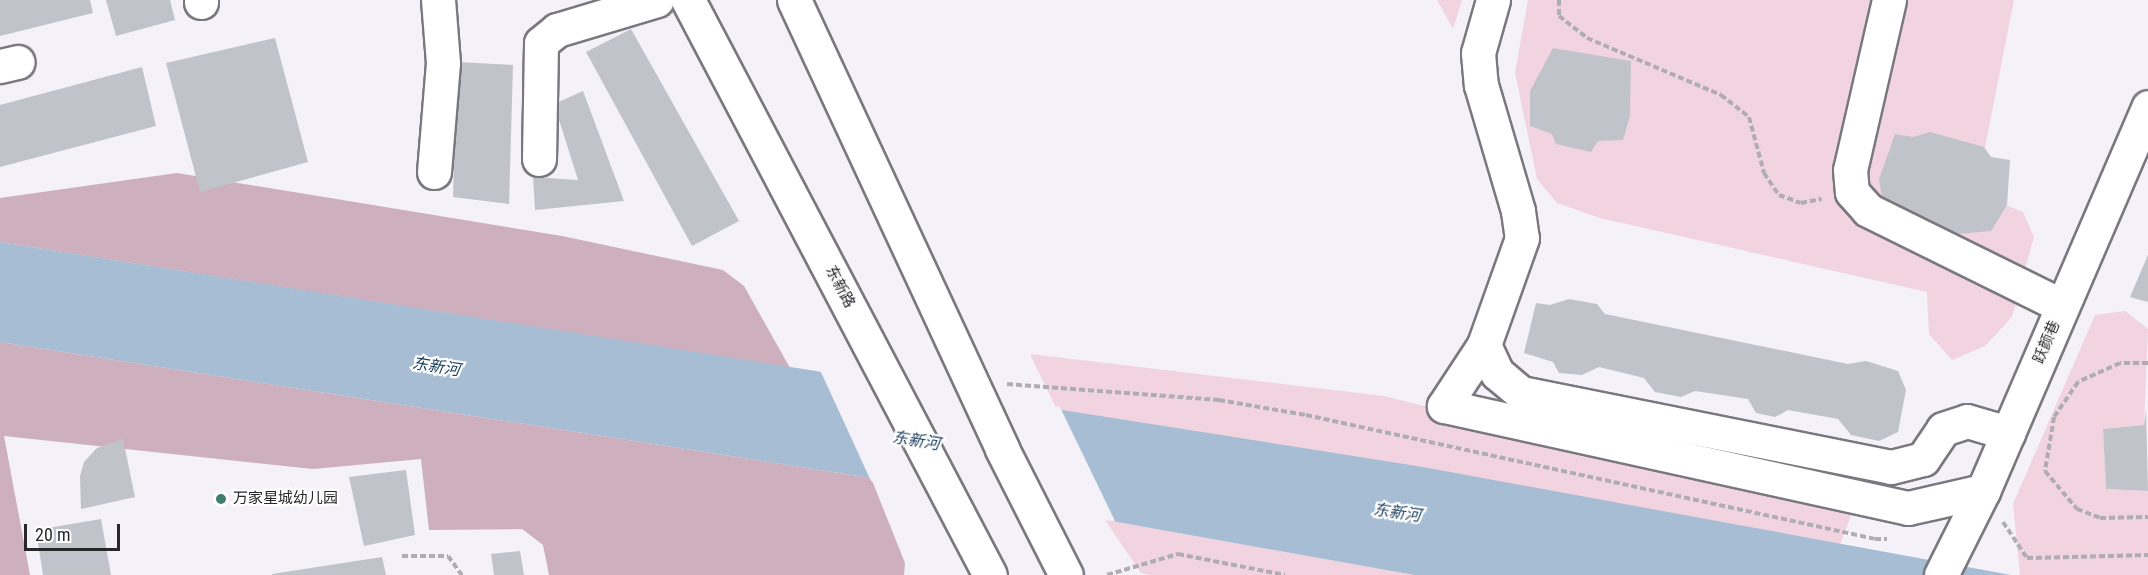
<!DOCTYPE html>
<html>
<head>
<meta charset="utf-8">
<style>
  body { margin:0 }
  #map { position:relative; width:2148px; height:575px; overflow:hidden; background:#f4f1f9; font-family:"Roboto Condensed","Noto Sans SC",sans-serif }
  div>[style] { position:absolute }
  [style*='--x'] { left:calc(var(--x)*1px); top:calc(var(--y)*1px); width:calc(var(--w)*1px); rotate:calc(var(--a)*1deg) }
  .green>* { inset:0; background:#f2d4e1 }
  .forest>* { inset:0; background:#ceafbd }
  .water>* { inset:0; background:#a7bdd4 }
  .pier>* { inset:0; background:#f4f1f9 }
  .building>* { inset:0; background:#c1c3cb }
  .path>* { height:4px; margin-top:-2px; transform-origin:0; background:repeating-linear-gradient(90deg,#afadb3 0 6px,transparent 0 9px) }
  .roads { filter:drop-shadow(2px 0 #7a787f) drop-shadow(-2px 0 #7a787f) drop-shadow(0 2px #7a787f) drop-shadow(0 -2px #7a787f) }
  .minor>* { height:33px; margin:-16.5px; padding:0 16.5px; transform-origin:16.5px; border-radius:16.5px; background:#fff }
  .major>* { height:33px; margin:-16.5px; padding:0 16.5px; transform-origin:16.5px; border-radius:16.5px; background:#fff }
  .dots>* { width:16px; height:16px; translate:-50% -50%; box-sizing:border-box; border:3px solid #fff; border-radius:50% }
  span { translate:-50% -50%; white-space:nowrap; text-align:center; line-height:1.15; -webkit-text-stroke:4.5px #fff; paint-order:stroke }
  .street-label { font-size:15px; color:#28272a }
  .poi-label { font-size:15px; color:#28272a }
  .left { translate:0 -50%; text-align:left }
  .water-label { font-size:16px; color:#163a5b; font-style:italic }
  .scale { position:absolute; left:24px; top:524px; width:96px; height:27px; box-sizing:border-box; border:3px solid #28272a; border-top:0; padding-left:8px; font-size:18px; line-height:21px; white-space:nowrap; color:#28272a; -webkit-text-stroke:4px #fff; paint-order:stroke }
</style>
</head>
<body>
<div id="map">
  <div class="green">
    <div style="clip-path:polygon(1437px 0,1462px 0,1453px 29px)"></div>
    <div style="clip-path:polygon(1528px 0,2014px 0,1976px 193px,2023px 212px,2034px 237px,2012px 317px,1985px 346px,1952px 360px,1929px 334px,1927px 292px,1600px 218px,1557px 203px,1537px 179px,1515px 73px)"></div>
    <div style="clip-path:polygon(2125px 311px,2148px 329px,2144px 425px,2103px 429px,2106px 489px,2148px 491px,2148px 575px,2020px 575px,2013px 504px,2095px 315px)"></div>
    <div style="clip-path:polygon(1030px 354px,1384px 396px,1852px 513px,1836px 555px,1059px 414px)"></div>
    <div style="clip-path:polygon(1105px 520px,1414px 575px,1150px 575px,1141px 573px)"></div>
  </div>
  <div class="forest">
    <div style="clip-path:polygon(177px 173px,562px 236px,723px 270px,744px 286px,790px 368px,0 242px,0 198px)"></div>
    <div style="clip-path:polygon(0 342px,871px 478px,905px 563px,904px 575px,549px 575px,543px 545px,522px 529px,429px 530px,421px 459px,313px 469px,4px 436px,30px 575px,0 575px)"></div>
  </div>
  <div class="water">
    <div style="clip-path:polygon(0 242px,1423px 467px,2011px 575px,1414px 575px,871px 478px,0 342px)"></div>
  </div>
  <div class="pier">
    <div style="clip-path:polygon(820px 370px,1060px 407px,1115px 521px,1087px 520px,871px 481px)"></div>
  </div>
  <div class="building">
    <div style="clip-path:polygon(0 0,90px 0,93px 13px,0 36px)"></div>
    <div style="clip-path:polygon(106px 0,170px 0,175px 20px,116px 36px)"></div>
    <div style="clip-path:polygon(631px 29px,739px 221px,692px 246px,586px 52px)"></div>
    <div style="clip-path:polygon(275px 38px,308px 162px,200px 192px,166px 63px)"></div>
    <div style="clip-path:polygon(1553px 48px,1631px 61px,1630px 116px,1623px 140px,1598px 141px,1591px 152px,1556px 144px,1552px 134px,1530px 126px,1530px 91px)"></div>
    <div style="clip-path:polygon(457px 62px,513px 65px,509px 204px,453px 197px)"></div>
    <div style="clip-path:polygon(142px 67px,156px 126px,0 167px,0 105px)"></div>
    <div style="clip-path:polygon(583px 91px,624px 201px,535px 210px,533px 177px,578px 180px,554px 104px)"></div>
    <div style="clip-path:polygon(1930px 132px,1984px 147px,1991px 157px,2010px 160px,2007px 205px,1991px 231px,1959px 234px,1921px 227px,1884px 211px,1879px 179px,1895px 134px,1913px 137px)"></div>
    <div style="clip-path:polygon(2148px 255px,2148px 302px,2130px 297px)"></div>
    <div style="clip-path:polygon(1569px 299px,1597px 304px,1605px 314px,1848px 364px,1866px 361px,1898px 371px,1906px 390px,1898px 432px,1879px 441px,1851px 435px,1838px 419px,1788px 410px,1775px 417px,1756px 413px,1748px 399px,1695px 391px,1681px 397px,1655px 392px,1644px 378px,1599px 367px,1582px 375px,1559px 373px,1553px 362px,1524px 353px,1536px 303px,1550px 305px)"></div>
    <div style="clip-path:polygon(2146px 410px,2148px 491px,2106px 489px,2103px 429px,2144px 425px)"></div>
    <div style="clip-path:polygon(123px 439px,135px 497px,81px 509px,80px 476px,84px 462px,97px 448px)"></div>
    <div style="clip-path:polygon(406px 470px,415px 535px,364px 546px,349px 477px)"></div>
    <div style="clip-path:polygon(101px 519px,111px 575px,43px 575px,36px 530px)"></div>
    <div style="clip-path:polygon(520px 551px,524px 575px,494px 575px,491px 554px)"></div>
    <div style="clip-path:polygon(382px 557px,386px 575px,272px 575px,272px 574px)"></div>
  </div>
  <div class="path">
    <div style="--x:1559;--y:0;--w:16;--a:90"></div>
    <div style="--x:1559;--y:16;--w:36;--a:38"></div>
    <div style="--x:1587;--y:38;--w:146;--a:23"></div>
    <div style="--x:1721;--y:95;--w:36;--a:38"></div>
    <div style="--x:1749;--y:117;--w:58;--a:75"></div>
    <div style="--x:1764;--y:173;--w:27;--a:56"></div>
    <div style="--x:1779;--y:195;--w:23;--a:20"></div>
    <div style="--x:1801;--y:203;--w:21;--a:-11"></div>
    <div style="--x:2148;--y:363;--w:28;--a:180"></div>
    <div style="--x:2120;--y:363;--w:46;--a:155.7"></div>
    <div style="--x:2078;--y:382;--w:42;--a:124.4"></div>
    <div style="--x:2054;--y:417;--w:55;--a:99.5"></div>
    <div style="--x:2045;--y:471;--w:50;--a:49.9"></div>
    <div style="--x:2077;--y:509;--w:25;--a:21"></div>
    <div style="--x:2100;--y:518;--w:48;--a:-1.2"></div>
    <div style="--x:1007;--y:384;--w:213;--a:4.3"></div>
    <div style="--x:1219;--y:400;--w:88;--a:9.8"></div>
    <div style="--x:1306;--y:415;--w:582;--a:12.29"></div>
    <div style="--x:1875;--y:539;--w:12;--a:0"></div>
    <div style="--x:2003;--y:522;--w:43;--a:56.3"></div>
    <div style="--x:2027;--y:558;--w:121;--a:-1.4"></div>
    <div style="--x:402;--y:556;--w:46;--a:0"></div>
    <div style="--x:448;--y:556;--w:24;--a:54"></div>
    <div style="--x:1107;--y:575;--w:74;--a:-16.5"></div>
    <div style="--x:1178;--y:554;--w:109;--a:11.1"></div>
  </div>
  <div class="roads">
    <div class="minor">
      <div style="--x:1493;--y:0;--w:55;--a:105.8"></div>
      <div style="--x:1478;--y:53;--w:32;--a:85"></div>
      <div style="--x:1481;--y:85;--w:131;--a:73.6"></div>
      <div style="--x:1518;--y:211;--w:27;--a:82"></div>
      <div style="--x:1522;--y:238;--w:114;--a:109.6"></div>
      <div style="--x:1484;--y:345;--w:31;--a:65"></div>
      <div style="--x:1497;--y:373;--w:31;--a:40"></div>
      <div style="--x:1521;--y:393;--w:377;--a:11.3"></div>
      <div style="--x:1891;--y:467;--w:33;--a:-14"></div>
      <div style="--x:1923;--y:459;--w:36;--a:-56"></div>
      <div style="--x:1943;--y:429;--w:25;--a:-18"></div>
      <div style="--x:1967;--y:421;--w:43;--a:16.3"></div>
      <div style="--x:1889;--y:0;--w:174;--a:102.9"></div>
      <div style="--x:1850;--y:170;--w:22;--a:85"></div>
      <div style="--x:1852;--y:192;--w:24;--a:48"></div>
      <div style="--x:1868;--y:210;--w:216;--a:26.3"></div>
      <div style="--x:201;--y:2;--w:2;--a:-90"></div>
      <div style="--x:0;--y:66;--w:18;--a:-13"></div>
      <div style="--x:539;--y:159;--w:116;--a:-89"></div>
      <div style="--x:541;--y:43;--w:21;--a:-39"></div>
      <div style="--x:557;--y:30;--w:104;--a:-16.7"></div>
      <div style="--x:434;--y:172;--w:109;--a:-85.3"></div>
      <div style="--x:443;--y:63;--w:63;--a:-94.5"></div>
      <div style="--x:1484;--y:345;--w:73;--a:123.3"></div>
      <div style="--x:1444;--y:406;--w:475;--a:12.4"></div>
      <div style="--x:1908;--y:508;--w:77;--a:-12.8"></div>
      <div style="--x:1941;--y:575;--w:94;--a:-63.4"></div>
      <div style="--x:1983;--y:491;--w:418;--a:-66.7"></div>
    </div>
    <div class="major">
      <div style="--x:688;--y:0;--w:649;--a:62.29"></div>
      <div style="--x:794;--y:0;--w:495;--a:65.1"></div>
      <div style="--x:1002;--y:449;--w:141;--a:63.1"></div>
    </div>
  </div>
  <div class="dots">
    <div style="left:221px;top:499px;background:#3e7e6b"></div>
  </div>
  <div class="street-label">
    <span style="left:840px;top:287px;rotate:62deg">东新路</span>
    <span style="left:2047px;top:342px;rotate:-67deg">跃颜巷</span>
  </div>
  <div class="poi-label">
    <span class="left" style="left:233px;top:499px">万家星城幼儿园</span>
  </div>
  <div class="water-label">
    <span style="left:436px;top:367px;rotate:9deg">东新河</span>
    <span style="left:916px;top:441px;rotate:9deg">东新河</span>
    <span style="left:1397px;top:513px;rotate:8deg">东新河</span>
  </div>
  <div class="scale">20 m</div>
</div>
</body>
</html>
